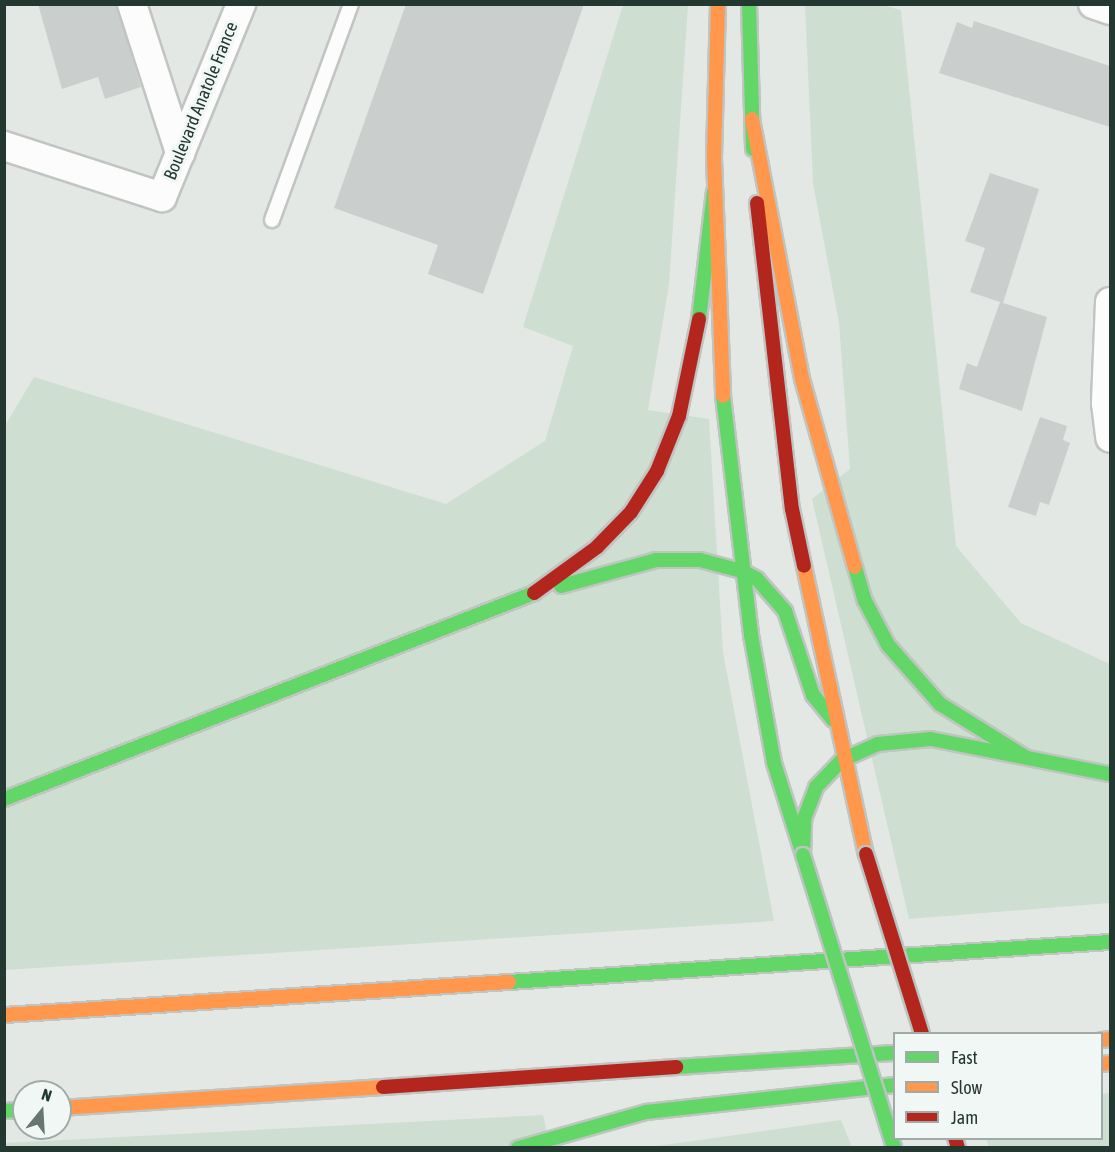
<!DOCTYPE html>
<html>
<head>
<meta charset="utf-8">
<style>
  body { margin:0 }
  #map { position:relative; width:1115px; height:1152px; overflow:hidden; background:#e3e8e5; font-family:"Asap Condensed",sans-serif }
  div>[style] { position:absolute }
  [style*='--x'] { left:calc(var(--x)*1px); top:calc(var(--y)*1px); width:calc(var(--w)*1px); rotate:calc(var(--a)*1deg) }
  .green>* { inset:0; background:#cedfd2 }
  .building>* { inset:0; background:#cacfcd }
  .roads { filter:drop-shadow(2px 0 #c0c5c2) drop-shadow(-2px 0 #c0c5c2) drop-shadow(0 2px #c0c5c2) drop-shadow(0 -2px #c0c5c2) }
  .lane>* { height:14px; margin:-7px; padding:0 7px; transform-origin:7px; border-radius:7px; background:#fbfcfb }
  .street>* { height:28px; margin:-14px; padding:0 14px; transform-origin:14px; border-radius:14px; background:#fbfcfb }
  .fast>* { height:14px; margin:-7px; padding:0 7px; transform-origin:7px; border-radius:7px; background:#63d668 }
  .slow>* { height:14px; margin:-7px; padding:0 7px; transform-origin:7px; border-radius:7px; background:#ff974d }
  .jam>* { height:14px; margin:-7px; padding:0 7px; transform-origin:7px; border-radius:7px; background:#b3261e }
  .bridges { filter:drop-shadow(2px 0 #bcc4c1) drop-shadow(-2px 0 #bcc4c1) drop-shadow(0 2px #bcc4c1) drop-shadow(0 -2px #bcc4c1) }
  .fast-bridge>* { height:14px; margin:-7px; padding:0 7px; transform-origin:7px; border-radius:7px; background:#63d668 }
  .jam-bridge>* { height:14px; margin:-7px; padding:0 7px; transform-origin:7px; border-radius:7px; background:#b3261e }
  span { translate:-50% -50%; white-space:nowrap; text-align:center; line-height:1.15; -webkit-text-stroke:6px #f1f7f4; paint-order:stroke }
  .street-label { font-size:18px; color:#243832 }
  .frame { position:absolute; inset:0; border:6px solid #243832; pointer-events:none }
  .legend { position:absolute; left:893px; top:1032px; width:210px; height:108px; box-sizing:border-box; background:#f1f7f4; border:2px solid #9faba6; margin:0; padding:8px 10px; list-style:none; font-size:18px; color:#243832 }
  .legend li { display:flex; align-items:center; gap:12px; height:30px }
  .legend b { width:30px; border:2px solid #9faba6 }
  .north { position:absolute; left:12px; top:1080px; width:60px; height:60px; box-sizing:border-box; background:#f1f7f4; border:2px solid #9faba6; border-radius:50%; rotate:18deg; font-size:16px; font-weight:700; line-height:24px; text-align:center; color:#243832 }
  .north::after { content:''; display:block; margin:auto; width:21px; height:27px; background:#677671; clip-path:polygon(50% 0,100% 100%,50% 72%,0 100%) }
</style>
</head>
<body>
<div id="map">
  <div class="green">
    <div style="clip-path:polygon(623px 5px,688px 5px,669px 285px,648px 410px,709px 419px,723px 652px,774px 921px,5px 970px,4px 427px,34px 377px,446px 504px,545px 441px,573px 346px,523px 327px)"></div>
    <div style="clip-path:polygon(805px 5px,882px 5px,901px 10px,956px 546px,1021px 623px,1110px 664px,1110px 903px,909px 919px,812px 499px,850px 469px,839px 323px,813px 183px)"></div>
    <div style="clip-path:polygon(1110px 1093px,1110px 1147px,989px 1147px,986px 1139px,1102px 1138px,1102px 1094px)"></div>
    <div style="clip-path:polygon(543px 1115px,550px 1147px,5px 1148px,5px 1143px)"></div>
    <div style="clip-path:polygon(841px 1120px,852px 1147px,648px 1147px,664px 1145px)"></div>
  </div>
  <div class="building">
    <div style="clip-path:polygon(38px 4px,116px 4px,141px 87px,105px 99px,98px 77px,62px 89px)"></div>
    <div style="clip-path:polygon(406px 4px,584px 4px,483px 294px,428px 274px,438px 245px,334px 208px)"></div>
    <div style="clip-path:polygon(974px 21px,1110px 66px,1110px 127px,939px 73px,957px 22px,972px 28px)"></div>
    <div style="clip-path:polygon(990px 173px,1039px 189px,1003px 303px,1047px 317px,1022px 411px,959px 389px,967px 363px,977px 367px,1000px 302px,970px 292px,985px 248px,965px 241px)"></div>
    <div style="clip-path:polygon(1040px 417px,1067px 426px,1063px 440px,1070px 443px,1049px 505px,1040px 502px,1036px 516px,1008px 507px)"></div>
  </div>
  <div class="roads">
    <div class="lane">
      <div style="--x:272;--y:220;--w:230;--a:-69.9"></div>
    </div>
    <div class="street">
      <div style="--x:132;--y:4;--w:157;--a:72.1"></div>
      <div style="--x:1093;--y:4;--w:18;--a:19"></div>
      <div style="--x:4;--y:146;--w:166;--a:17.9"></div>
      <div style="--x:162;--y:197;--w:209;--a:-67.7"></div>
      <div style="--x:1110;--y:302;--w:101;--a:92.3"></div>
      <div style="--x:1106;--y:403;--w:35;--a:83"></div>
    </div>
    <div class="fast">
      <div style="--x:749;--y:4;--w:145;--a:88.4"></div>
      <div style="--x:699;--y:319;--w:128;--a:-83.3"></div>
      <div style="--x:723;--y:396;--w:241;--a:83.3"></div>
      <div style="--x:751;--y:635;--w:130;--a:79.8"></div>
      <div style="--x:774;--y:763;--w:96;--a:72.5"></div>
      <div style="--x:855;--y:567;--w:35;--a:74"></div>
      <div style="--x:865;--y:601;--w:50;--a:62.4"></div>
      <div style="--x:888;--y:645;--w:79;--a:48.6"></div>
      <div style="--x:940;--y:704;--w:99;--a:31.8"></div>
      <div style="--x:561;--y:586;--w:98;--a:-15.3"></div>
      <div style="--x:656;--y:560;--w:44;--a:0"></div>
      <div style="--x:700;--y:560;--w:43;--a:14.7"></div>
      <div style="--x:742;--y:571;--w:17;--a:28"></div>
      <div style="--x:757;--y:579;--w:43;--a:48.8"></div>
      <div style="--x:785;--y:611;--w:89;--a:71.6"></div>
      <div style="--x:813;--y:695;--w:32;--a:51"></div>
      <div style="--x:4;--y:799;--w:569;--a:-21.24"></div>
      <div style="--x:803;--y:855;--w:36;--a:-88"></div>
      <div style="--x:804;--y:819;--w:34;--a:-69"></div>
      <div style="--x:816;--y:787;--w:37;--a:-46"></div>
      <div style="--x:842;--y:760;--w:39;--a:-24"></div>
      <div style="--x:878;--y:744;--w:53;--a:-5.4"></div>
      <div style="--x:931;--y:739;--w:182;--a:11.1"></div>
      <div style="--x:509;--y:982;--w:602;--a:-3.81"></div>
      <div style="--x:676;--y:1067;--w:218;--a:-3.7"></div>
      <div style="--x:4;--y:1111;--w:20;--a:-3"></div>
      <div style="--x:518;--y:1148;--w:133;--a:-15.7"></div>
      <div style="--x:646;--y:1112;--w:249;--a:-6.2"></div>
    </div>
    <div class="slow">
      <div style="--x:718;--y:4;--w:154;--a:91.5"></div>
      <div style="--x:714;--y:158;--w:238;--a:87.8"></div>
      <div style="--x:752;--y:119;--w:265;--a:79.1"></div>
      <div style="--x:802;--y:379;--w:195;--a:74.3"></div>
      <div style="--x:804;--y:566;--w:295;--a:77.9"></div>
      <div style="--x:4;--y:1015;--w:506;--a:-3.74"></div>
      <div style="--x:1102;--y:1040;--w:8;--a:-7"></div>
      <div style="--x:1102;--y:1064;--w:8;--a:-7"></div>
      <div style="--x:60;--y:1108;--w:324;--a:-3.7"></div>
    </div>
    <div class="jam">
      <div style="--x:757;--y:203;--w:308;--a:83.5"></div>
      <div style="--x:792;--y:509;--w:58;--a:78.1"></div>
      <div style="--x:534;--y:593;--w:78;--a:-36.1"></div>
      <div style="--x:597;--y:547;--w:49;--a:-45.8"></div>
      <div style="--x:631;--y:512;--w:49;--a:-57.6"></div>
      <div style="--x:657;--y:471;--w:59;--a:-68.2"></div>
      <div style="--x:679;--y:416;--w:99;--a:-78.3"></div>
      <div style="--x:383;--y:1087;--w:294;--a:-3.9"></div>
      <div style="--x:955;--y:1138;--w:10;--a:73"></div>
    </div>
  </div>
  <div class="bridges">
    <div class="fast-bridge">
      <div style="--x:803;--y:855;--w:307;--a:72.7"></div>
    </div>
    <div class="jam-bridge">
      <div style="--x:866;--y:854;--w:189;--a:72.7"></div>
    </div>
  </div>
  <div class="street-label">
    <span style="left:201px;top:101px;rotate:-68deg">Boulevard Anatole France</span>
  </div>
  <div class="frame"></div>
  <ul class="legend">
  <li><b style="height:8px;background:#63d668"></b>Fast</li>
  <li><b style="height:8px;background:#ff974d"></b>Slow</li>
  <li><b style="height:8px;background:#b3261e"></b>Jam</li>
  </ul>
  <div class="north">N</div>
</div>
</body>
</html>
